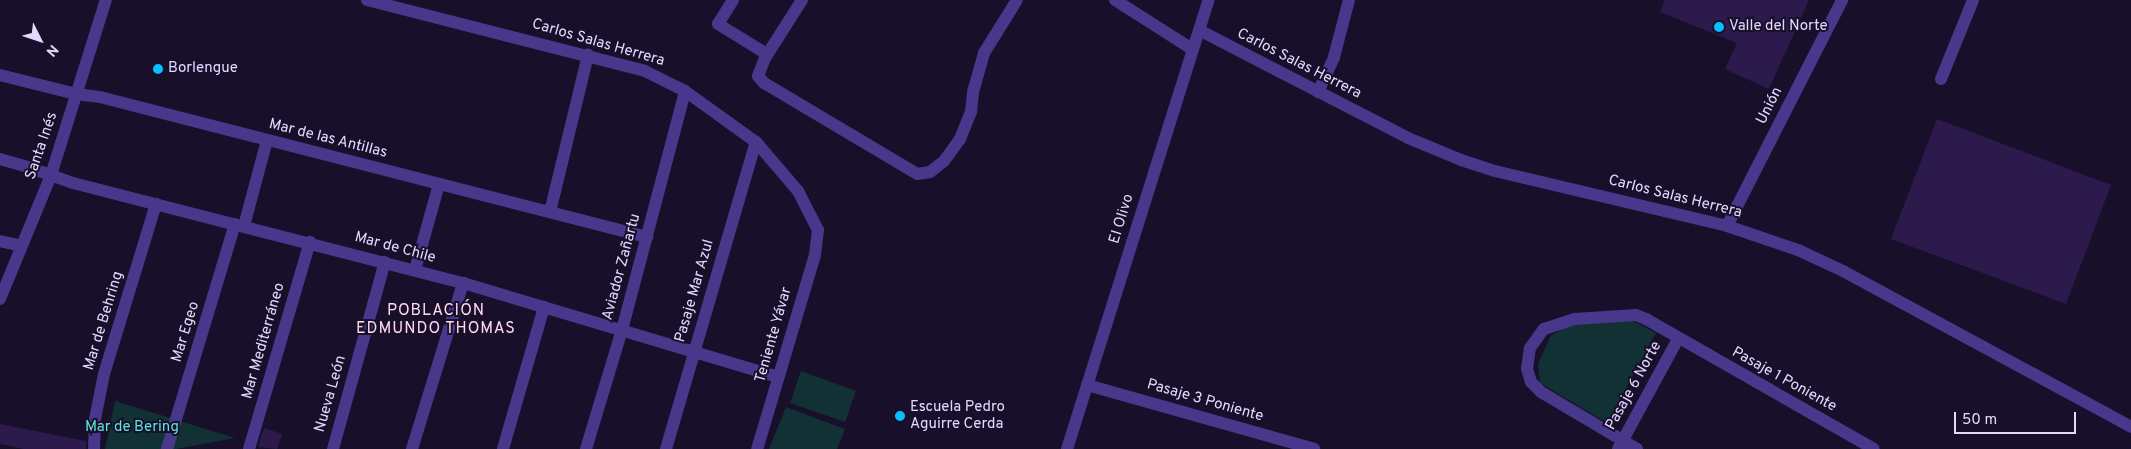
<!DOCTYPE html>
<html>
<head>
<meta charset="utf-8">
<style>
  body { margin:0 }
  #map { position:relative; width:2131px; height:449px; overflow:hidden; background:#180f2b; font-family:Overpass,sans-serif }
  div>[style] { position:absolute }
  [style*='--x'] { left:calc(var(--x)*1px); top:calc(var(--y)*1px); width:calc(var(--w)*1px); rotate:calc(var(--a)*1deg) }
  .green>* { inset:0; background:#123135 }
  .building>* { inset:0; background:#2c1a4d }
  .minor>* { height:12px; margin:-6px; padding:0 6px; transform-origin:6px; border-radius:6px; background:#48388c }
  .dots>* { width:14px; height:14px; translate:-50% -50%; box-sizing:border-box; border:2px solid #180f2b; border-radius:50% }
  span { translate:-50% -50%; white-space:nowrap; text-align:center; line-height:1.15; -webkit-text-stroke:4px #180f2b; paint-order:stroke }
  .poi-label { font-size:15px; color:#e3d9ff }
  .left { translate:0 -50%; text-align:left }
  .street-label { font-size:15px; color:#e3d9ff }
  .park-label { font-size:15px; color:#5ee6d9 }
  .neighbourhood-label { font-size:16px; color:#ffdbed; letter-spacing:1px }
  .north { position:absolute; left:15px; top:15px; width:50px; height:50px; -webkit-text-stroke:4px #180f2b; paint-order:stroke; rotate:131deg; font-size:14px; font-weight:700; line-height:20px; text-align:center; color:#e3d9ff }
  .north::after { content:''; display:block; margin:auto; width:18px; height:22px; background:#e3d9ff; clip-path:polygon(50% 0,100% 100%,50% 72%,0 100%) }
  .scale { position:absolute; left:1954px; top:412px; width:122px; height:22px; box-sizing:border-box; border:2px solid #e3d9ff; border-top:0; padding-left:6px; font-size:15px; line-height:18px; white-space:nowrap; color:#e3d9ff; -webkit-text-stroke:4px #180f2b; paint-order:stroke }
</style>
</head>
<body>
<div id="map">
  <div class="green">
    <div style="clip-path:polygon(1629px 319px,1656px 333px,1607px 423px,1540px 383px,1538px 364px,1551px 335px,1577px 322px)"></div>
    <div style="clip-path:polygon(801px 371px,856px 391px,845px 422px,790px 403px)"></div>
    <div style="clip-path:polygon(115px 401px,235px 438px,176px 449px,105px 449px)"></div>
    <div style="clip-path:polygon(786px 407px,845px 429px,837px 449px,769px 449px)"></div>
  </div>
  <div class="building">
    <div style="clip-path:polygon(1665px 0,1809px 0,1769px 89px,1725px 69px,1737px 43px,1660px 12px)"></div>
    <div style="clip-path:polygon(1937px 119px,2111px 185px,2066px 304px,1891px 239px)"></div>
    <div style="clip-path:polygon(0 424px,86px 441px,86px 449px,24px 449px,0 444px)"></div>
    <div style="clip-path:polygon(264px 428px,282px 434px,277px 449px,258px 447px)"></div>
  </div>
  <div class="minor">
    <div style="--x:367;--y:0;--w:287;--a:14.3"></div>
    <div style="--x:645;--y:71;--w:45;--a:26.6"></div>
    <div style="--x:685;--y:91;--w:87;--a:35.7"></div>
    <div style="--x:756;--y:142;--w:65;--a:49.4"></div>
    <div style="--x:798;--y:191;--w:44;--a:62.9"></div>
    <div style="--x:818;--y:230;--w:25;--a:97"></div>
    <div style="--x:815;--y:255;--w:202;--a:106.6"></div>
    <div style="--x:733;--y:0;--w:28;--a:122"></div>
    <div style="--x:718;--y:24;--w:57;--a:31.5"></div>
    <div style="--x:802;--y:0;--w:69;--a:122.5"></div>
    <div style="--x:765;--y:58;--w:19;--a:111"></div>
    <div style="--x:758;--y:76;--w:9;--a:49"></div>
    <div style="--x:764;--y:83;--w:178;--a:30.7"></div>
    <div style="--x:917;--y:174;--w:13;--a:-9"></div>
    <div style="--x:930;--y:172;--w:18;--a:-38"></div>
    <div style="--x:944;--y:161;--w:27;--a:-54"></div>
    <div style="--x:960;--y:139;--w:29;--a:-68"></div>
    <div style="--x:971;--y:112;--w:20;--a:-84"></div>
    <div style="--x:973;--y:92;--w:41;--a:-74.2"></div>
    <div style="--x:984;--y:53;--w:62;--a:-58.1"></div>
    <div style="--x:1115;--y:0;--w:91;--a:32.5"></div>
    <div style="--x:1199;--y:30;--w:235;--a:27.3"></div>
    <div style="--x:1408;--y:138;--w:57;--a:22.5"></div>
    <div style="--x:1461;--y:160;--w:36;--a:18"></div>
    <div style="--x:1495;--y:171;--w:238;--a:13.3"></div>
    <div style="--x:1727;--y:226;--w:75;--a:18.7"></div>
    <div style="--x:1798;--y:250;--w:50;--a:25"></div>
    <div style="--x:1843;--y:271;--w:328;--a:28.4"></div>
    <div style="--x:0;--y:75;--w:78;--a:14"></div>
    <div style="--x:76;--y:94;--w:24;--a:7"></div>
    <div style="--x:100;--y:97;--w:565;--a:14.36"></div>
    <div style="--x:1941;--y:79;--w:85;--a:-67.9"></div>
    <div style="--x:1318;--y:92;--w:38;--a:-65"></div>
    <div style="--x:1334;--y:57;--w:59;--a:-75.3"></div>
    <div style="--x:0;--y:159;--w:29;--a:16"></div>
    <div style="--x:28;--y:167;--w:48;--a:19.6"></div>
    <div style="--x:73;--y:183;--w:403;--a:14.4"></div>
    <div style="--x:463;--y:283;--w:329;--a:16.6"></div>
    <div style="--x:550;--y:212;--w:162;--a:-76.4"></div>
    <div style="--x:244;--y:226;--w:89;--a:-75"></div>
    <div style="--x:1727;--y:226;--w:254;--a:-63"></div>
    <div style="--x:0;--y:241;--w:22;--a:13"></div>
    <div style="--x:415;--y:270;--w:89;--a:-74.4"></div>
    <div style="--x:0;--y:299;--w:134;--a:-67.6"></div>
    <div style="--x:51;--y:175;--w:183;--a:-72.6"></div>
    <div style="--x:1087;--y:385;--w:236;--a:15.7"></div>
    <div style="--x:94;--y:449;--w:30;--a:-88"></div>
    <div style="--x:95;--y:419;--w:46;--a:-78.7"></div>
    <div style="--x:104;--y:374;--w:178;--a:-73"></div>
    <div style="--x:167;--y:449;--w:235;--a:-73.2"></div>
    <div style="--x:249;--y:449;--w:216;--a:-73.6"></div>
    <div style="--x:333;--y:449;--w:194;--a:-74.5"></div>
    <div style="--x:412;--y:449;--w:174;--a:-72.9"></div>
    <div style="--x:503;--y:449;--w:148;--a:-73.9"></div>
    <div style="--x:586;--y:449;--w:124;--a:-73.2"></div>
    <div style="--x:622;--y:330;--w:247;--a:-75.2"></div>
    <div style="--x:666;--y:449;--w:320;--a:-73.7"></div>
    <div style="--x:1067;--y:449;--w:471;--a:-72.5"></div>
    <div style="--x:1618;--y:449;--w:125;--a:-61.4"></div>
    <div style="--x:1637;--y:449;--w:112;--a:-149.3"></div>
    <div style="--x:1541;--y:392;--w:14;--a:-135"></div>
    <div style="--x:1531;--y:382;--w:14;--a:-107"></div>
    <div style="--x:1527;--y:369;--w:21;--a:-82"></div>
    <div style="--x:1530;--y:348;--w:24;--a:-54"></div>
    <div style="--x:1544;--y:329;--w:33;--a:-18"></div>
    <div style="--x:1575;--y:319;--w:61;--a:-3.8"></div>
    <div style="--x:1636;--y:315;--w:11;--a:22"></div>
    <div style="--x:1646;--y:319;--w:262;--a:29.7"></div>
  </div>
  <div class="dots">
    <div style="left:1719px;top:27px;background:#05c0ff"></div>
    <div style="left:158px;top:69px;background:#05c0ff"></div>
    <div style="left:900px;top:416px;background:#05c0ff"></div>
  </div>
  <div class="poi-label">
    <span class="left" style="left:1729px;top:27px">Valle del Norte</span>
    <span class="left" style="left:168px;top:69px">Borlengue</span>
    <span class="left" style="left:910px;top:416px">Escuela Pedro<br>Aguirre Cerda</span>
  </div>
  <div class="street-label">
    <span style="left:598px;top:43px;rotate:16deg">Carlos Salas Herrera</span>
    <span style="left:1299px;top:64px;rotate:27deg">Carlos Salas Herrera</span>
    <span style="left:1770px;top:106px;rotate:-63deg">Unión</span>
    <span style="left:328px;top:139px;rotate:14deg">Mar de las Antillas</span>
    <span style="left:42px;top:146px;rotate:-71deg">Santa Inés</span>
    <span style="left:1675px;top:197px;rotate:14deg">Carlos Salas Herrera</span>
    <span style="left:1122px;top:219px;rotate:-73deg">El Olivo</span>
    <span style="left:395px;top:248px;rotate:15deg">Mar de Chile</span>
    <span style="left:622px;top:267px;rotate:-75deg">Aviador Zañartu</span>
    <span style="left:695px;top:291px;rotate:-74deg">Pasaje Mar Azul</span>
    <span style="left:104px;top:321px;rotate:-73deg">Mar de Behring</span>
    <span style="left:186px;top:332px;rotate:-73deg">Mar Egeo</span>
    <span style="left:774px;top:335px;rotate:-74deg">Teniente Yávar</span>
    <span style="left:264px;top:341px;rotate:-74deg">Mar Mediterráneo</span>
    <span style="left:1784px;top:380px;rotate:29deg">Pasaje 1 Poniente</span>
    <span style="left:1634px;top:386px;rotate:-61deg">Pasaje 6 Norte</span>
    <span style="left:331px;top:394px;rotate:-74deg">Nueva León</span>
    <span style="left:1205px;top:401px;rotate:16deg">Pasaje 3 Poniente</span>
  </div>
  <div class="park-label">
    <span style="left:132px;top:428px">Mar de Bering</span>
  </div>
  <div class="neighbourhood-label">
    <span style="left:436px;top:320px">POBLACIÓN<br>EDMUNDO THOMAS</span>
  </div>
  <div class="north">N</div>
  <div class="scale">50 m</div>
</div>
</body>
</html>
